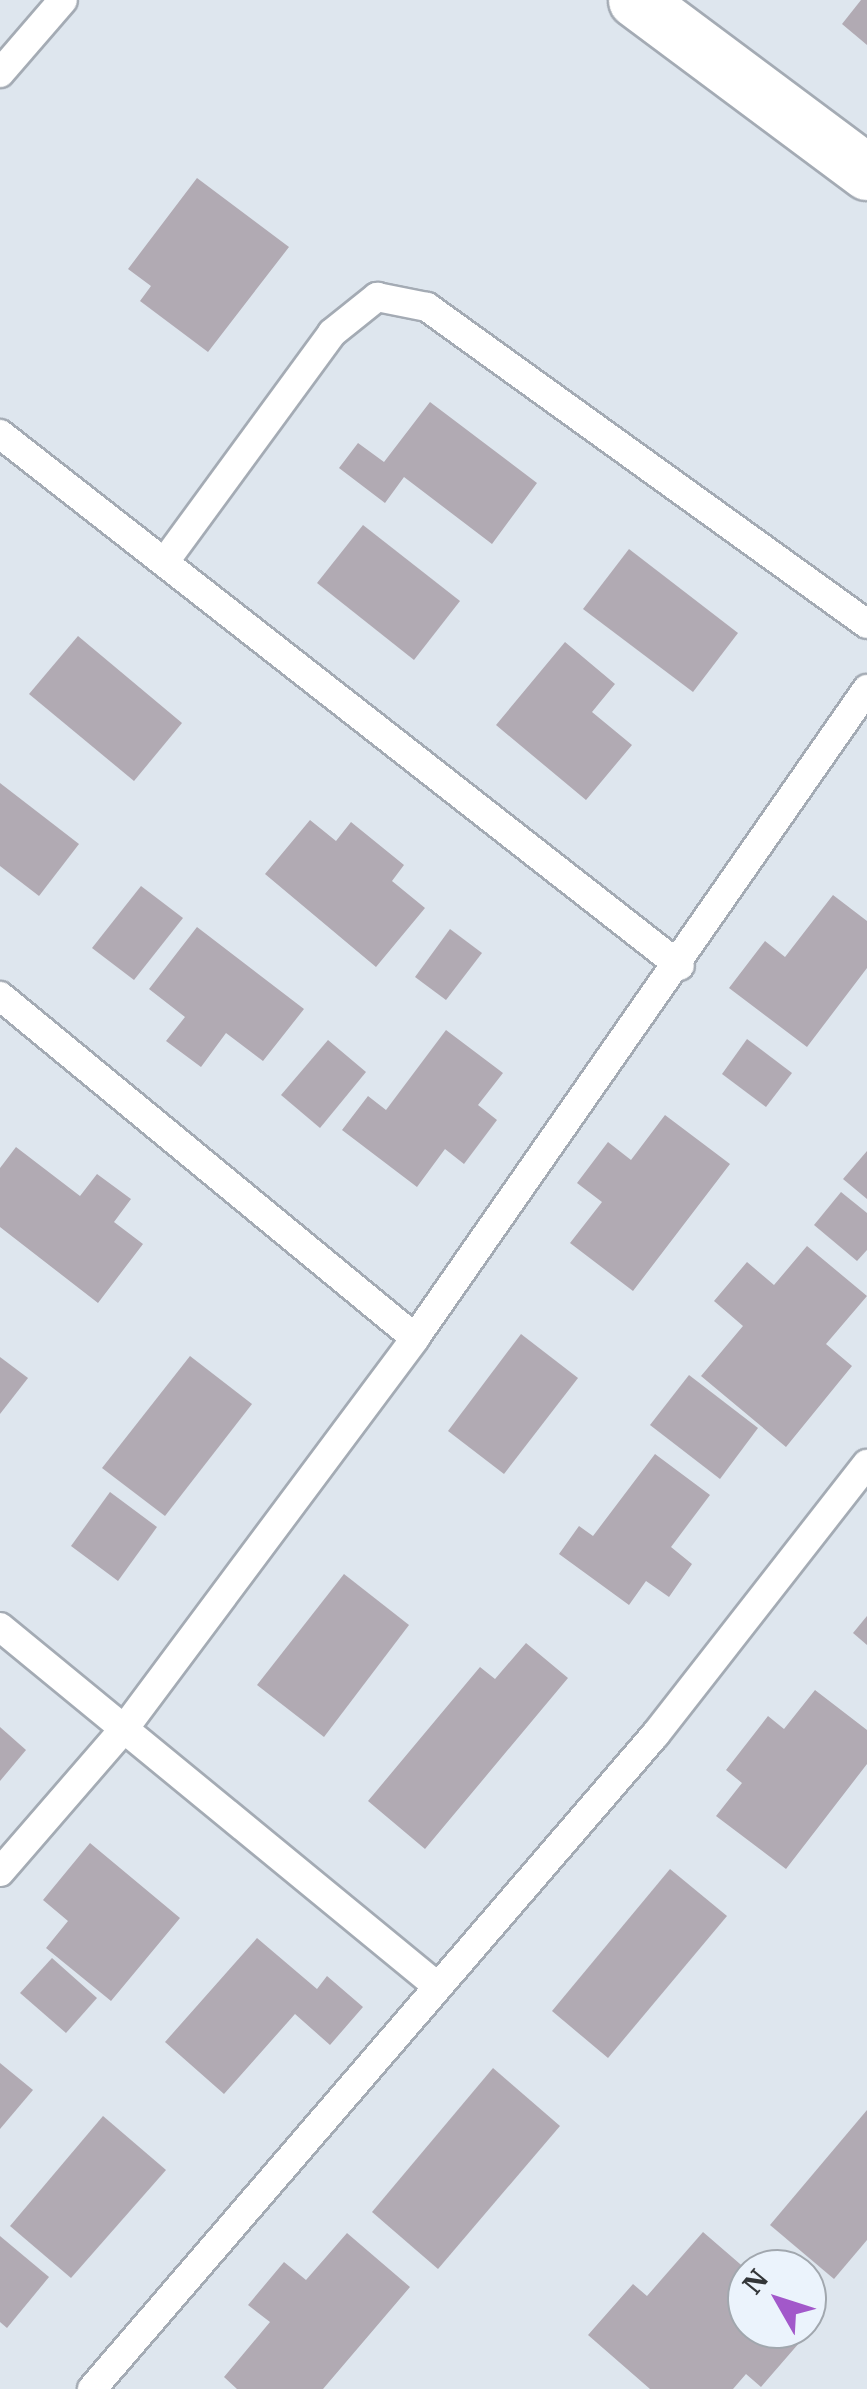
<!DOCTYPE html>
<html>
<head>
<meta charset="utf-8">
<style>
  body { margin:0 }
  #map { position:relative; width:867px; height:2389px; overflow:hidden; background:#dee6ee; font-family:"IBM Plex Serif",serif }
  div>[style] { position:absolute }
  [style*='--x'] { left:calc(var(--x)*1px); top:calc(var(--y)*1px); width:calc(var(--w)*1px); rotate:calc(var(--a)*1deg) }
  .building>* { inset:0; background:#b1aab3 }
  .roads { filter:drop-shadow(2px 0 #a4abb4) drop-shadow(-2px 0 #a4abb4) drop-shadow(0 2px #a4abb4) drop-shadow(0 -2px #a4abb4) }
  .lane>* { height:28px; margin:-14px; padding:0 14px; transform-origin:14px; border-radius:14px; background:#fff }
  .street>* { height:55px; margin:-27.5px; padding:0 27.5px; transform-origin:27.5px; border-radius:27.5px; background:#fff }
  span { translate:-50% -50%; white-space:nowrap; text-align:center; line-height:1.15; -webkit-text-stroke:8px #ebf3fc; paint-order:stroke }
  .north { position:absolute; left:727px; top:2249px; width:100px; height:100px; box-sizing:border-box; background:#ebf3fc; border:2px solid #a1a7ae; border-radius:50%; rotate:309deg; font-size:28px; font-weight:700; line-height:40px; text-align:center; color:#333639 }
  .north::after { content:''; display:block; margin:auto; width:35px; height:45px; background:#a258ca; clip-path:polygon(50% 0,100% 100%,50% 72%,0 100%) }
</style>
</head>
<body>
<div id="map">
  <div class="building">
    <div style="clip-path:polygon(861px 0,867px 0,867px 45px,842px 24px)"></div>
    <div style="clip-path:polygon(197px 178px,289px 247px,208px 352px,140px 301px,151px 286px,128px 269px)"></div>
    <div style="clip-path:polygon(430px 402px,537px 483px,492px 544px,404px 477px,385px 503px,339px 468px,358px 443px,384px 462px)"></div>
    <div style="clip-path:polygon(363px 525px,460px 601px,414px 660px,317px 583px)"></div>
    <div style="clip-path:polygon(629px 549px,738px 633px,693px 692px,583px 609px)"></div>
    <div style="clip-path:polygon(78px 636px,182px 723px,134px 781px,29px 694px)"></div>
    <div style="clip-path:polygon(565px 642px,615px 684px,592px 712px,632px 745px,586px 800px,496px 725px)"></div>
    <div style="clip-path:polygon(0 783px,79px 844px,39px 896px,0 866px)"></div>
    <div style="clip-path:polygon(310px 820px,336px 841px,351px 822px,404px 865px,392px 881px,425px 908px,376px 967px,265px 874px)"></div>
    <div style="clip-path:polygon(141px 886px,183px 918px,134px 980px,92px 948px)"></div>
    <div style="clip-path:polygon(833px 895px,867px 921px,867px 968px,807px 1047px,729px 988px,765px 941px,785px 957px)"></div>
    <div style="clip-path:polygon(197px 927px,304px 1009px,263px 1061px,226px 1033px,201px 1067px,166px 1041px,185px 1017px,149px 989px)"></div>
    <div style="clip-path:polygon(450px 929px,482px 953px,446px 1000px,415px 977px)"></div>
    <div style="clip-path:polygon(446px 1030px,503px 1073px,478px 1105px,497px 1120px,464px 1164px,445px 1149px,417px 1187px,342px 1130px,368px 1096px,386px 1110px)"></div>
    <div style="clip-path:polygon(747px 1039px,792px 1073px,766px 1107px,722px 1074px)"></div>
    <div style="clip-path:polygon(328px 1040px,366px 1072px,320px 1128px,281px 1095px)"></div>
    <div style="clip-path:polygon(665px 1115px,730px 1164px,633px 1291px,570px 1243px,602px 1202px,577px 1183px,608px 1142px,631px 1160px)"></div>
    <div style="clip-path:polygon(16px 1147px,80px 1196px,97px 1174px,131px 1199px,114px 1222px,143px 1244px,98px 1303px,0 1227px,0 1168px)"></div>
    <div style="clip-path:polygon(867px 1151px,867px 1199px,843px 1179px)"></div>
    <div style="clip-path:polygon(841px 1192px,867px 1213px,867px 1250px,857px 1261px,814px 1225px)"></div>
    <div style="clip-path:polygon(807px 1246px,867px 1296px,826px 1344px,852px 1366px,786px 1447px,701px 1376px,743px 1326px,714px 1301px,747px 1262px,774px 1285px)"></div>
    <div style="clip-path:polygon(521px 1334px,578px 1378px,504px 1474px,448px 1431px)"></div>
    <div style="clip-path:polygon(190px 1356px,252px 1404px,165px 1516px,102px 1468px)"></div>
    <div style="clip-path:polygon(0 1357px,28px 1378px,0 1414px)"></div>
    <div style="clip-path:polygon(689px 1375px,758px 1428px,720px 1479px,650px 1425px)"></div>
    <div style="clip-path:polygon(655px 1454px,710px 1495px,671px 1547px,692px 1564px,669px 1597px,646px 1581px,629px 1605px,559px 1554px,579px 1526px,593px 1536px)"></div>
    <div style="clip-path:polygon(110px 1492px,157px 1527px,118px 1581px,71px 1546px)"></div>
    <div style="clip-path:polygon(344px 1574px,409px 1625px,324px 1737px,257px 1685px)"></div>
    <div style="clip-path:polygon(867px 1616px,867px 1645px,853px 1633px)"></div>
    <div style="clip-path:polygon(526px 1643px,568px 1678px,425px 1849px,368px 1801px,480px 1667px,495px 1679px)"></div>
    <div style="clip-path:polygon(815px 1690px,867px 1730px,867px 1764px,786px 1869px,716px 1816px,742px 1783px,726px 1770px,768px 1716px,784px 1729px)"></div>
    <div style="clip-path:polygon(0 1727px,26px 1750px,0 1781px)"></div>
    <div style="clip-path:polygon(90px 1843px,180px 1918px,111px 2001px,46px 1948px,68px 1921px,43px 1900px)"></div>
    <div style="clip-path:polygon(670px 1869px,727px 1916px,608px 2058px,552px 2011px)"></div>
    <div style="clip-path:polygon(257px 1938px,317px 1989px,327px 1976px,363px 2007px,330px 2045px,295px 2014px,224px 2094px,165px 2042px)"></div>
    <div style="clip-path:polygon(52px 1958px,97px 1998px,66px 2033px,20px 1993px)"></div>
    <div style="clip-path:polygon(0 2063px,33px 2090px,0 2129px)"></div>
    <div style="clip-path:polygon(493px 2068px,560px 2126px,438px 2269px,372px 2212px)"></div>
    <div style="clip-path:polygon(867px 2110px,867px 2240px,834px 2279px,770px 2225px)"></div>
    <div style="clip-path:polygon(103px 2116px,166px 2170px,71px 2278px,10px 2226px)"></div>
    <div style="clip-path:polygon(703px 2232px,747px 2270px,747px 2329px,807px 2329px,807px 2322px,813px 2327px,761px 2387px,746px 2374px,733px 2389px,650px 2389px,588px 2335px,633px 2284px,647px 2296px)"></div>
    <div style="clip-path:polygon(347px 2233px,410px 2287px,323px 2389px,237px 2389px,224px 2377px,270px 2322px,248px 2305px,284px 2262px,306px 2280px)"></div>
    <div style="clip-path:polygon(0 2236px,49px 2277px,7px 2328px,0 2322px)"></div>
  </div>
  <div class="roads">
    <div class="lane">
      <div style="--x:0;--y:73;--w:96;--a:-49.2"></div>
      <div style="--x:0;--y:434;--w:863;--a:38.04"></div>
      <div style="--x:166;--y:560;--w:281;--a:-53.8"></div>
      <div style="--x:332;--y:333;--w:58;--a:-38.7"></div>
      <div style="--x:377;--y:297;--w:51;--a:11.3"></div>
      <div style="--x:427;--y:307;--w:542;--a:35.77"></div>
      <div style="--x:0;--y:996;--w:538;--a:39.49"></div>
      <div style="--x:0;--y:1627;--w:566;--a:39.4"></div>
      <div style="--x:0;--y:1872;--w:189;--a:-49.1"></div>
      <div style="--x:124;--y:1729;--w:487;--a:-53.3"></div>
      <div style="--x:415;--y:1338;--w:791;--a:-55.14"></div>
      <div style="--x:92;--y:2389;--w:863;--a:-49.28"></div>
      <div style="--x:655;--y:1735;--w:344;--a:-52"></div>
    </div>
    <div class="street">
      <div style="--x:636;--y:0;--w:288;--a:36.7"></div>
    </div>
  </div>
  <div class="north">N</div>
</div>
</body>
</html>
